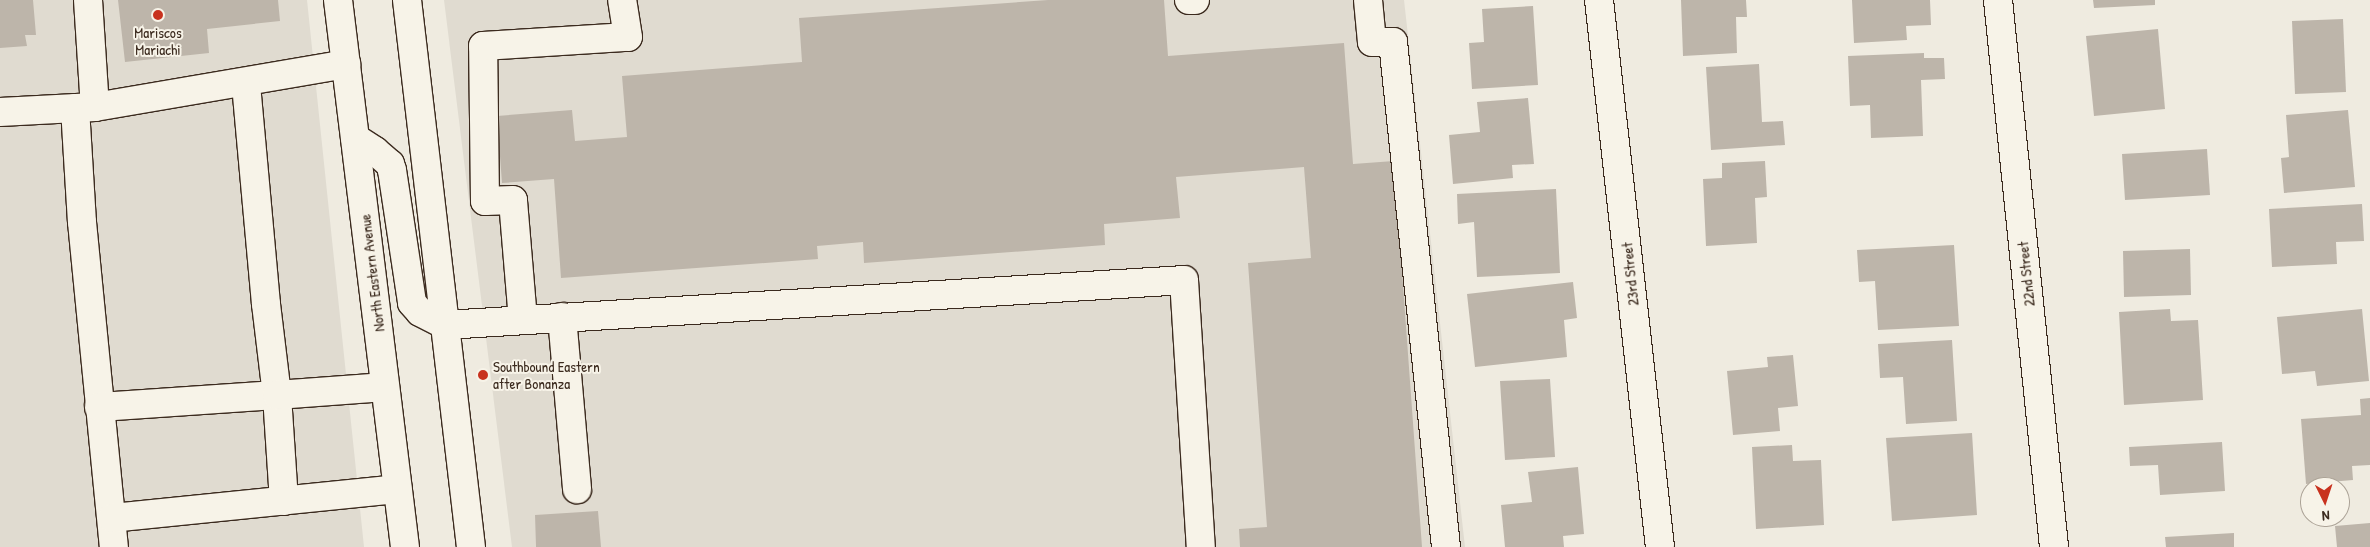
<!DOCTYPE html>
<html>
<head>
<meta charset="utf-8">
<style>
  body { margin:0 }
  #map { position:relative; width:2370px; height:547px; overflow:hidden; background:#efebe0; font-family:"Patrick Hand",sans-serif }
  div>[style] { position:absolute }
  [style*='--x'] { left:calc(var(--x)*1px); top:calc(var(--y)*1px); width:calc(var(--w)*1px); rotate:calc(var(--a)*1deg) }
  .built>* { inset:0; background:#e0dbd0 }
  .building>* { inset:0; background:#bdb5aa }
  .roads { filter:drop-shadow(1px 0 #3b2a1e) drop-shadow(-1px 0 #3b2a1e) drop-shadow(0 1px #3b2a1e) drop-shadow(0 -1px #3b2a1e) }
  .minor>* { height:28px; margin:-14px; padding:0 14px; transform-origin:14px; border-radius:14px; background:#f7f3e8 }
  .major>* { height:28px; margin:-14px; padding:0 14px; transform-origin:14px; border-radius:14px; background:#f7f3e8 }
  .dots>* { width:14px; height:14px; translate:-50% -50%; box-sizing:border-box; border:2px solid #f7f3e8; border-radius:50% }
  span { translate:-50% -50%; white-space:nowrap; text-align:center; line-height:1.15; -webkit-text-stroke:4px #f7f3e8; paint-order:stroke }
  .poi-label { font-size:15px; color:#3b2a1e }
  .left { translate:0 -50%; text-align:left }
  .street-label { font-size:15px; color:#3b2a1e }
  .north { position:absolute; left:2300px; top:477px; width:50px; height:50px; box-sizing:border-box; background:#f7f3e8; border:1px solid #aca397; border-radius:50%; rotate:176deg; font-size:14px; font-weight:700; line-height:20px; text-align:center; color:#3b2a1e }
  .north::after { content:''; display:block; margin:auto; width:18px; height:22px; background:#c8321e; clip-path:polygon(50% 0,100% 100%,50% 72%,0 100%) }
</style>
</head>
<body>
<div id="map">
  <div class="built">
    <div style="clip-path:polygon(0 0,307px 0,364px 547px,0 547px)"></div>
    <div style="clip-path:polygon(444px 0,1404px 0,1465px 547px,512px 547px)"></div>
  </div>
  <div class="building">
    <div style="clip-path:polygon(0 0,33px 0,36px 35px,25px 35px,27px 46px,0 48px)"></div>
    <div style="clip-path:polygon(118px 0,278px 0,280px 21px,207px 29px,209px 53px,125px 62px)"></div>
    <div style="clip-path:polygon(1048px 0,1164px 0,1168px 56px,1344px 43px,1353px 164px,1394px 161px,1422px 547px,1240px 547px,1239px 529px,1267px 527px,1248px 263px,1311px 258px,1304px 167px,1176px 177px,1180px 218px,1104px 224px,1105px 245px,864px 263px,863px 242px,817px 246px,818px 259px,561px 278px,554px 179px,502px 183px,497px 116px,572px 110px,575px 141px,627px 137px,622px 76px,802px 62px,799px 18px)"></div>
    <div style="clip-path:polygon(1681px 0,1746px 0,1747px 17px,1736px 17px,1737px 53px,1683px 56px)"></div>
    <div style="clip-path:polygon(1852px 0,1930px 0,1931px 25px,1906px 26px,1907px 40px,1854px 43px)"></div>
    <div style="clip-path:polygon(2093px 0,2155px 0,2155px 5px,2094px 8px)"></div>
    <div style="clip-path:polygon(1533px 6px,1538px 85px,1472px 89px,1469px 43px,1484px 42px,1482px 9px)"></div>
    <div style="clip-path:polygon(2343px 19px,2346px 92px,2295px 94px,2292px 21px)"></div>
    <div style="clip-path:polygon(2158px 29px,2165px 109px,2094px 116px,2086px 36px)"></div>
    <div style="clip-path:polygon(1924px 53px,1924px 58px,1944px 58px,1945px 79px,1921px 80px,1923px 136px,1871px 138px,1870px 105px,1850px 106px,1848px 56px)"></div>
    <div style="clip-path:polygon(1759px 64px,1762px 122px,1783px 121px,1785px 145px,1711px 150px,1706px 67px)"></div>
    <div style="clip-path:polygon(1528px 98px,1534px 164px,1512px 165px,1513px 178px,1453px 184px,1449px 135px,1480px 132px,1477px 102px)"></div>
    <div style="clip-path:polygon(2348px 110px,2355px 187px,2284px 193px,2281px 158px,2289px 157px,2286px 115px)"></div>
    <div style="clip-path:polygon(2207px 149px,2210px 195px,2125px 200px,2122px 154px)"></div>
    <div style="clip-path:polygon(1765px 161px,1767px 197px,1755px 198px,1757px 243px,1706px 246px,1703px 179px,1722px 178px,1722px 163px)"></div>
    <div style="clip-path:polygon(1556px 189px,1560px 273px,1477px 277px,1474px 222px,1458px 224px,1457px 194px)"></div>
    <div style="clip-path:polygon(2362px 204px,2364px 241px,2336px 242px,2337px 264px,2272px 267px,2269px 209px)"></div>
    <div style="clip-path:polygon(1954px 245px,1959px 326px,1878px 330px,1875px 281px,1859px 282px,1857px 250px)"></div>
    <div style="clip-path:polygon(2190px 249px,2191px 295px,2124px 297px,2123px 251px)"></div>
    <div style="clip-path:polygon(1573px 282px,1577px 318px,1564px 320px,1567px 357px,1475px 367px,1467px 294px)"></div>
    <div style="clip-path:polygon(2170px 309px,2171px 321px,2198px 320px,2203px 400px,2124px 405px,2119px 312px)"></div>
    <div style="clip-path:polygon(2362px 309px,2369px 381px,2317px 386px,2315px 371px,2282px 374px,2277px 317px)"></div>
    <div style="clip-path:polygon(1952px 340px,1957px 421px,1906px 424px,1903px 377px,1880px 378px,1878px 344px)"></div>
    <div style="clip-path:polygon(1793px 355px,1798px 406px,1778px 408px,1780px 431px,1733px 435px,1727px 371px,1768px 367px,1767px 357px)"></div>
    <div style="clip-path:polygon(1550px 379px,1555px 457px,1505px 460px,1500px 381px)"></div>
    <div style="clip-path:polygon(2370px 398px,2370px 465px,2352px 466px,2353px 480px,2306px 484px,2301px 419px,2361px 415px,2360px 399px)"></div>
    <div style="clip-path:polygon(1972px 433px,1977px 515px,1892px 521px,1886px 438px)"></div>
    <div style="clip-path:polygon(2222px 442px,2225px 491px,2160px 495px,2158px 465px,2130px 466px,2129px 447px)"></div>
    <div style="clip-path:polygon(1792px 445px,1793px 461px,1821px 460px,1824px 525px,1756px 529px,1752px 447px)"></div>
    <div style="clip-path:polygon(1578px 467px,1584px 534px,1563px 536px,1564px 547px,1505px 547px,1501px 505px,1532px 502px,1528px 472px)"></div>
    <div style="clip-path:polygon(598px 511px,601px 547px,536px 547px,535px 515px)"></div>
    <div style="clip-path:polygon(2370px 523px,2370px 547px,2337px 547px,2335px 526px)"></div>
    <div style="clip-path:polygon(2234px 533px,2234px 547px,2166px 547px,2165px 537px)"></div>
  </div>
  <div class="roads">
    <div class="minor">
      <div style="--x:88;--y:0;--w:107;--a:86.3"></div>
      <div style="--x:1189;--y:0;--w:6;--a:0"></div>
      <div style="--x:1368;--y:0;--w:42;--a:84.6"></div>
      <div style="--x:1372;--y:42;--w:21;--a:0"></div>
      <div style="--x:1393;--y:42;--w:508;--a:84.01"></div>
      <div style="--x:1599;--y:0;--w:550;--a:83.64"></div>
      <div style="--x:1998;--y:0;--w:550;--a:84.15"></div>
      <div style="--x:75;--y:108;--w:114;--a:86.5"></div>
      <div style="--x:82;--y:222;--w:327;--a:84.4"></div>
      <div style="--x:0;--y:112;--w:95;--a:-3"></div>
      <div style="--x:95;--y:107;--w:255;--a:-9.7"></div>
      <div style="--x:562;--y:317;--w:173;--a:85"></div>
      <div style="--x:523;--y:320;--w:120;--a:-94.8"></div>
      <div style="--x:513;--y:200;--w:28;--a:178"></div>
      <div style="--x:485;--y:201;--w:155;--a:-90.7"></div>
      <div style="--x:483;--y:46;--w:145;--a:-3.6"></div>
      <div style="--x:628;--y:37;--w:37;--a:-99"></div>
      <div style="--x:445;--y:325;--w:740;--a:-3.48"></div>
      <div style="--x:1184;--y:280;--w:268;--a:86.4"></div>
      <div style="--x:99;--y:407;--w:178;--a:-3.9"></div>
      <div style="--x:277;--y:395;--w:92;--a:-96.9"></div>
      <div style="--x:266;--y:304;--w:222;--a:-95.2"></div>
      <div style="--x:284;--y:501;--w:106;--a:-93.8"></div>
      <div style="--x:277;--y:395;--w:108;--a:-4.2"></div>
      <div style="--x:112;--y:518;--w:287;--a:-5.8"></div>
    </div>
    <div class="major">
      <div style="--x:338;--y:0;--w:551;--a:83.02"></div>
      <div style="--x:407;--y:0;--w:551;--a:83.33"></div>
      <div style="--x:355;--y:138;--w:24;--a:33"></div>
      <div style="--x:375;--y:151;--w:20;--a:41"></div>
      <div style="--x:390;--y:164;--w:6;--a:72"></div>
      <div style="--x:392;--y:170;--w:134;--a:81.4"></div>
      <div style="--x:412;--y:303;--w:12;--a:48"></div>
      <div style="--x:420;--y:312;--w:28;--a:27"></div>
    </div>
  </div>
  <div class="dots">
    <div style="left:158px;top:15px;background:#c8321e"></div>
    <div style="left:483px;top:375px;background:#c8321e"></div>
  </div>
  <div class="poi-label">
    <span style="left:158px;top:41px">Mariscos<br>Mariachi</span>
    <span class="left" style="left:493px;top:375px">Southbound Eastern<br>after Bonanza</span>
  </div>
  <div class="street-label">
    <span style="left:372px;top:273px;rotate:-97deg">North Eastern Avenue</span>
    <span style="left:1630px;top:274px;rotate:-96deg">23rd Street</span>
    <span style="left:2026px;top:274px;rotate:-96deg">22nd Street</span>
  </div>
  <div class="north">N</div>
</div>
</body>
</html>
